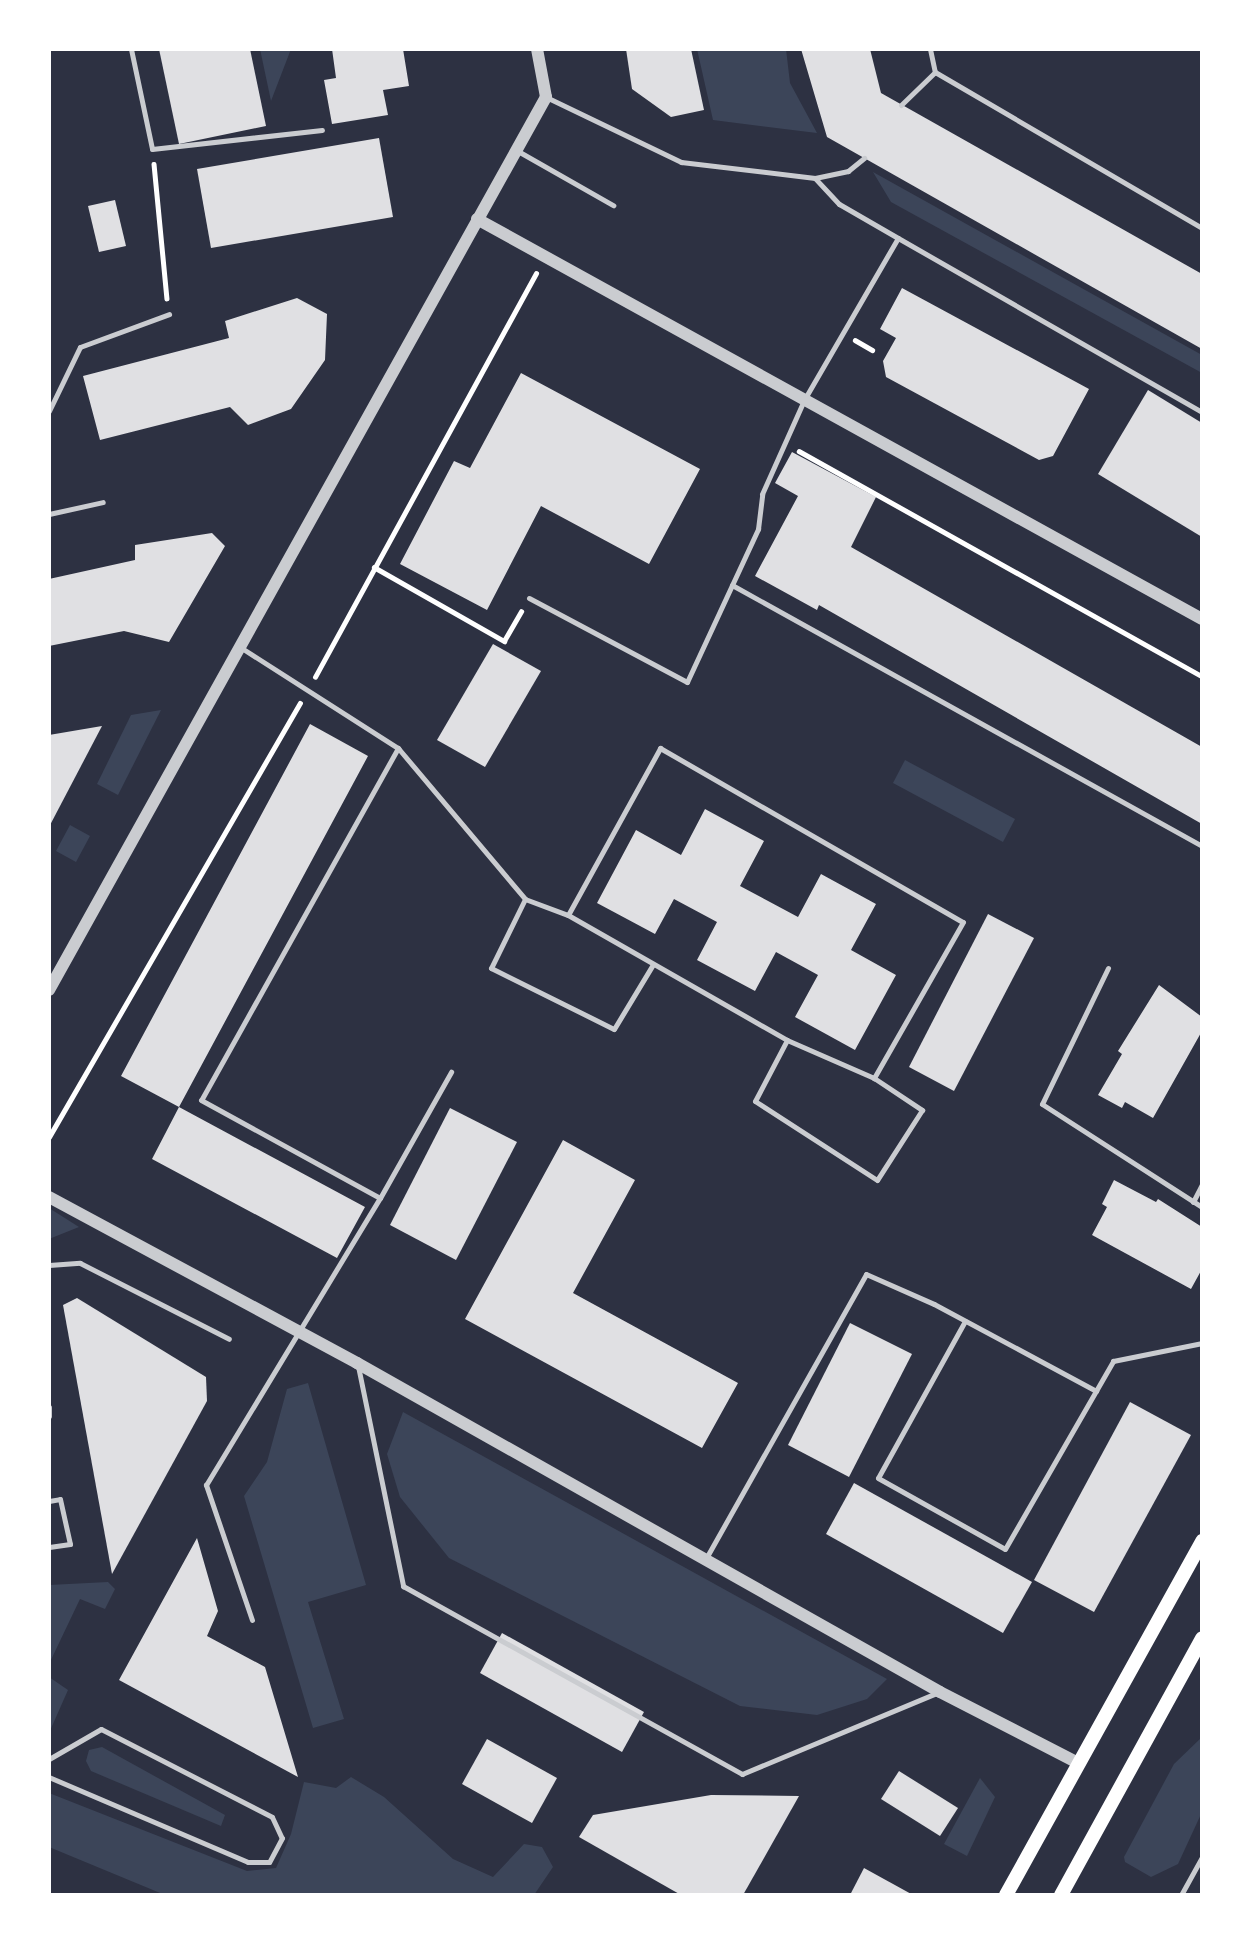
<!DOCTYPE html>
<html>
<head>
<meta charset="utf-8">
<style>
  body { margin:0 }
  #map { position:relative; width:1251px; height:1944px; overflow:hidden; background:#2d3142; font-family:Helvetica,sans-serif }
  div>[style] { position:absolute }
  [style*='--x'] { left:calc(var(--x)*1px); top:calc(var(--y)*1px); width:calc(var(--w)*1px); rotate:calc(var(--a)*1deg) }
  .green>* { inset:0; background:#3c4559 }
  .building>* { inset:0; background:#e0e0e3 }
  .path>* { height:4.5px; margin:-2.25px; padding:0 2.25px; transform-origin:2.25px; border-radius:2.25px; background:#fff }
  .service>* { height:5px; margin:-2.5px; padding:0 2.5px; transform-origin:2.5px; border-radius:2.5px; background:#caccd0 }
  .tertiary>* { height:12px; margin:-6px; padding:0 6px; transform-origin:6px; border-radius:6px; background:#caccd0 }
  .secondary>* { height:14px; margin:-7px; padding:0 7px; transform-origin:7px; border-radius:7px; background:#fff }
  span { translate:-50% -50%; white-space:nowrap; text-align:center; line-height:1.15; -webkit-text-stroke:7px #fff; paint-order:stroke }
  .frame { position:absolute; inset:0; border:51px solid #fff; pointer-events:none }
</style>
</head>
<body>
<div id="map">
  <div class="green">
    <div style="clip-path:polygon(260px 49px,291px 49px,271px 101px)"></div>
    <div style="clip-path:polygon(697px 49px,786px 49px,790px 83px,817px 133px,713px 120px)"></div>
    <div style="clip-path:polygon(873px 172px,1202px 355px,1202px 373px,891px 202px)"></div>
    <div style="clip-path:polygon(161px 710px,118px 795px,97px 784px,131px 715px)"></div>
    <div style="clip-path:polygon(905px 760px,1015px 819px,1003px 842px,893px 783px)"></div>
    <div style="clip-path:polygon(70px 825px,90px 836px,76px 862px,56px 851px)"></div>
    <div style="clip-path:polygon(49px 1208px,79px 1227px,49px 1239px)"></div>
    <div style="clip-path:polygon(308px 1383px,366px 1585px,308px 1602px,344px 1719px,313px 1728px,244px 1496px,267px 1462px,287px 1389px)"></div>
    <div style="clip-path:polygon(403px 1412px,887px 1679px,867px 1699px,817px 1715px,740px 1706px,449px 1558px,400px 1497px,387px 1454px)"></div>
    <div style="clip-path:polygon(108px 1582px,115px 1589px,105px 1609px,80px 1599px,49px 1664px,49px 1585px)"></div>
    <div style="clip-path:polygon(49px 1677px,68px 1690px,49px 1733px)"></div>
    <div style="clip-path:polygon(1202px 1737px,1202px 1812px,1178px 1864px,1151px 1877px,1125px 1862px,1124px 1857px,1174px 1764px)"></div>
    <div style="clip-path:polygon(102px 1747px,225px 1815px,221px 1826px,91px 1771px,86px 1761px,89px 1750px)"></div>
    <div style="clip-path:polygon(351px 1777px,384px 1797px,453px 1859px,493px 1877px,524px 1844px,542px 1847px,553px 1867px,534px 1895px,165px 1895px,49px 1847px,49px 1793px,247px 1871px,276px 1868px,291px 1834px,304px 1782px,336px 1788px)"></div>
    <div style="clip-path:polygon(980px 1778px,995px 1797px,967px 1856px,944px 1844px)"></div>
  </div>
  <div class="building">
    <div style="clip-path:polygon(159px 49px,250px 49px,266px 126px,179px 144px)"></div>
    <div style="clip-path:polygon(332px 49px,403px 49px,409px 86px,383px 90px,388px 115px,332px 124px,324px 80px,336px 78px)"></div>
    <div style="clip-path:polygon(626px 49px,691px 49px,704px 110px,671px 117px,632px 89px)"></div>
    <div style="clip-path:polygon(801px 49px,870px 49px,881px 93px,1202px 274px,1202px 349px,827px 137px)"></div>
    <div style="clip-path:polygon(379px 138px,393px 217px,211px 248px,197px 169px)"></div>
    <div style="clip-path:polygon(115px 200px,126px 246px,99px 252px,88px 206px)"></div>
    <div style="clip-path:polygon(902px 288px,1089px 389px,1053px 456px,1039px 460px,886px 377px,883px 361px,896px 338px,880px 329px)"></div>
    <div style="clip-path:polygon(297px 298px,327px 314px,325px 360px,291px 409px,248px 425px,230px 407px,100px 440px,83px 376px,229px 338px,225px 321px)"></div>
    <div style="clip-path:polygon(521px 373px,700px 469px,649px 564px,541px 506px,487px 610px,400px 564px,454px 461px,470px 468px)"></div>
    <div style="clip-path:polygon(1148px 390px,1202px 423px,1202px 537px,1098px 474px)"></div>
    <div style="clip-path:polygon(792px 452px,876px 497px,851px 547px,1202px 747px,1202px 824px,819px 605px,817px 610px,755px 576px,798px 496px,775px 483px)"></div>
    <div style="clip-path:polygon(212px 533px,225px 546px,169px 642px,124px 631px,49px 646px,49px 579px,135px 560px,135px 545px)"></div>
    <div style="clip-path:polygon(493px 644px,541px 671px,485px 767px,437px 740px)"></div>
    <div style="clip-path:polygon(310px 724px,368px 756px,179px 1107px,365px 1207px,337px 1258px,152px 1159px,179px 1107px,121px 1076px)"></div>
    <div style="clip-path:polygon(102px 726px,49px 827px,49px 735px)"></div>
    <div style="clip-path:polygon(705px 809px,764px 841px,740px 886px,798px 917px,821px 874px,876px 904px,851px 950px,896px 975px,855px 1050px,795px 1017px,818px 975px,776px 952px,755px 991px,697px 960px,717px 922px,674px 899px,655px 934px,597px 903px,636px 830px,681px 855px)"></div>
    <div style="clip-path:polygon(988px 914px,1034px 938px,954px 1091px,909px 1067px)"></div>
    <div style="clip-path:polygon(1159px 985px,1202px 1017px,1202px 1031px,1153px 1118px,1125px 1102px,1122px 1108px,1098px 1095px,1122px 1054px,1118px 1051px)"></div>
    <div style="clip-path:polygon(450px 1108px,517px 1142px,456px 1260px,390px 1225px)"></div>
    <div style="clip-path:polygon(563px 1140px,635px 1180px,573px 1293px,738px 1383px,702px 1448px,465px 1319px)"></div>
    <div style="clip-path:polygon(1114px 1180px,1156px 1202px,1158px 1199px,1202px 1227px,1202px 1269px,1191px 1289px,1092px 1235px,1107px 1207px,1102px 1204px)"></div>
    <div style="clip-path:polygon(77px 1298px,206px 1377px,207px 1401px,112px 1574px,63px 1305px)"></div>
    <div style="clip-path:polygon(850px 1323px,912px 1354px,849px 1477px,788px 1445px)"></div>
    <div style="clip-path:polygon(1130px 1402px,1191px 1435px,1094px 1612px,1034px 1580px)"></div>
    <div style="clip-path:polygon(854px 1483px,1032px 1582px,1003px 1633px,826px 1534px)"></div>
    <div style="clip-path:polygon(197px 1538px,218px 1611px,207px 1636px,265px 1667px,298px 1777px,119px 1680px)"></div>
    <div style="clip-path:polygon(502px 1633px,644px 1712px,622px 1752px,480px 1673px)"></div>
    <div style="clip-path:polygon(487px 1739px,557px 1778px,532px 1823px,462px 1784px)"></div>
    <div style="clip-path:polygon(899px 1771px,958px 1808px,940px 1836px,881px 1799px)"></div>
    <div style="clip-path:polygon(711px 1795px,799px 1796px,743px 1895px,681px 1895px,579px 1837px,593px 1815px)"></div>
    <div style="clip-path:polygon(864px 1868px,913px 1895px,850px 1895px)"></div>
  </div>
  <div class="path">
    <div style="--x:154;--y:164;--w:135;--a:84.5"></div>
    <div style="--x:855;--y:340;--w:20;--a:30"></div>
    <div style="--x:799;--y:451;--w:462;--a:29.2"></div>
    <div style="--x:374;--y:567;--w:150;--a:29.6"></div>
    <div style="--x:504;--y:641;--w:34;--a:-60"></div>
    <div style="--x:315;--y:677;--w:460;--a:-61.3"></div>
    <div style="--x:49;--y:1137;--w:501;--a:-59.96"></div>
  </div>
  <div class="service">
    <div style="--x:131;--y:49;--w:102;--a:78.1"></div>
    <div style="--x:152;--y:149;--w:171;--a:-6.4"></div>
    <div style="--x:930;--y:49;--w:24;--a:78"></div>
    <div style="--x:935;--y:72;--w:309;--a:30.3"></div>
    <div style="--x:546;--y:97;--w:150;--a:25.7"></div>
    <div style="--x:681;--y:162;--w:135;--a:6.8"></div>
    <div style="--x:815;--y:178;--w:34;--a:-12"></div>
    <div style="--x:848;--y:171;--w:21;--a:-39"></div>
    <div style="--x:901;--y:105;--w:47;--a:-44.1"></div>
    <div style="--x:516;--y:150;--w:112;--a:29.6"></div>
    <div style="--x:898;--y:238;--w:350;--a:29.8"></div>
    <div style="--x:49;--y:411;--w:71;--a:-64.2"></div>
    <div style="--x:80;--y:347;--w:95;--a:-20.3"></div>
    <div style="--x:49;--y:514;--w:55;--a:-12.5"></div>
    <div style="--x:732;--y:585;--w:538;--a:29.04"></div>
    <div style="--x:529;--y:598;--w:179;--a:28"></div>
    <div style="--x:687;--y:682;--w:169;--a:-65.1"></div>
    <div style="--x:758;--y:529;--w:35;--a:-83"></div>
    <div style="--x:762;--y:494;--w:103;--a:-65.9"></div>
    <div style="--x:804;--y:400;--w:187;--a:-59.9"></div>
    <div style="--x:898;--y:238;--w:68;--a:-150"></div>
    <div style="--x:839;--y:204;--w:35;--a:-133"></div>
    <div style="--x:240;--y:647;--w:188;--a:32.6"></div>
    <div style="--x:398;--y:748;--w:403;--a:119.2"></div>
    <div style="--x:201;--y:1100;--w:204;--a:28.7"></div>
    <div style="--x:380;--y:1198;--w:145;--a:-60.6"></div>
    <div style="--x:398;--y:748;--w:197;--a:49.9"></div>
    <div style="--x:525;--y:899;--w:46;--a:20.4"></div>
    <div style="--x:568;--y:915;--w:252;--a:29.7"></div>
    <div style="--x:787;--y:1040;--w:95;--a:23.6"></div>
    <div style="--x:874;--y:1078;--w:58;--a:33.7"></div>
    <div style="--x:922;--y:1110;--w:83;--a:122.7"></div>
    <div style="--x:877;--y:1180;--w:145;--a:-147.1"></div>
    <div style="--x:755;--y:1101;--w:69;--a:-62.3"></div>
    <div style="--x:525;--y:899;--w:77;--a:116.2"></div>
    <div style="--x:491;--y:968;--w:137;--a:26.4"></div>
    <div style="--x:614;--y:1029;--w:74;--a:-58.9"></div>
    <div style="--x:568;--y:915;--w:191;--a:-61.1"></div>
    <div style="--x:660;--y:748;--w:349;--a:29.9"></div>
    <div style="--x:963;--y:922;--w:180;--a:119.7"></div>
    <div style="--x:1108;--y:968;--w:151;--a:115.9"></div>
    <div style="--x:1042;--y:1104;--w:190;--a:32.8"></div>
    <div style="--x:1193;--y:1202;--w:20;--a:-63"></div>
    <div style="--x:49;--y:1265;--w:31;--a:-4"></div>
    <div style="--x:80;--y:1263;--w:167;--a:27"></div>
    <div style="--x:965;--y:1321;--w:179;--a:119"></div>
    <div style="--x:878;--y:1478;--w:145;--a:29.2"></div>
    <div style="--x:1005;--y:1549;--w:217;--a:-60.1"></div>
    <div style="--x:1113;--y:1361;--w:91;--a:-11.4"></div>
    <div style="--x:358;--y:1366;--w:225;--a:78.4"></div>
    <div style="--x:403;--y:1586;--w:388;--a:29"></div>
    <div style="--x:742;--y:1774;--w:211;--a:-22.6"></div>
    <div style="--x:49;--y:1407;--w:9;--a:90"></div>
    <div style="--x:49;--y:1501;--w:11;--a:-10"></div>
    <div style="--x:60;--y:1499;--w:46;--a:77.5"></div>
    <div style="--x:70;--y:1544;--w:21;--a:172"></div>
    <div style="--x:705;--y:1560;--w:328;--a:-60.6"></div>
    <div style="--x:866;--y:1274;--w:74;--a:23.8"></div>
    <div style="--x:934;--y:1304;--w:184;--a:28.2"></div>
    <div style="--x:252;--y:1620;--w:143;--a:-108.8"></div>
    <div style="--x:206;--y:1485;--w:336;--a:-58.8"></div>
    <div style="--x:49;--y:1759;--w:60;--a:-30"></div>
    <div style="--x:101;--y:1729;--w:192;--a:27.2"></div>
    <div style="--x:272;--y:1817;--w:23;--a:65"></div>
    <div style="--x:282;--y:1838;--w:27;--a:118"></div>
    <div style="--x:269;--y:1862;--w:21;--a:180"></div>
    <div style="--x:248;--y:1862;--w:216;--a:-156.9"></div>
    <div style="--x:1181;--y:1895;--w:43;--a:-61.1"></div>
  </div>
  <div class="tertiary">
    <div style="--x:477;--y:219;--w:828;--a:28.89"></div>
    <div style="--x:49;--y:990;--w:1022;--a:-60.9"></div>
    <div style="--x:546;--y:97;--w:49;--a:-100.6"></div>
    <div style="--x:49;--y:1197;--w:350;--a:28.3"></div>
    <div style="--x:357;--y:1363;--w:669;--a:29.44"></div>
    <div style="--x:940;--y:1692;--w:155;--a:27.2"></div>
  </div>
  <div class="secondary">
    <div style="--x:1006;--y:1895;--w:405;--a:-61"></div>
    <div style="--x:1061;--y:1895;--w:293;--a:-61.2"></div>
  </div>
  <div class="frame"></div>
</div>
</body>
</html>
